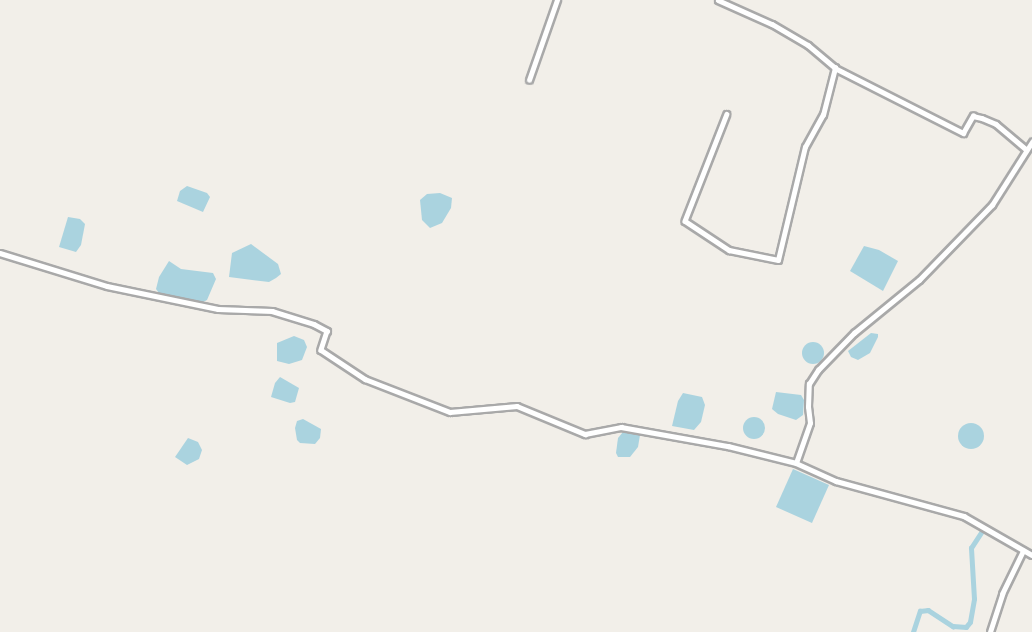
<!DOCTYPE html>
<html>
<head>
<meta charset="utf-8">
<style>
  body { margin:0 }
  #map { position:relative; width:1032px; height:632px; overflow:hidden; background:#f2efe9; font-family:Barlow,sans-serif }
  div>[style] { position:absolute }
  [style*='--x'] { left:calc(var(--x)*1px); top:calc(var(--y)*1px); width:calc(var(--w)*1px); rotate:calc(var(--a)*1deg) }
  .water>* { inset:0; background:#aad3df }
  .round { border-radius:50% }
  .canal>* { height:4.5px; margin:-2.25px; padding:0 2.25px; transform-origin:2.25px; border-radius:2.25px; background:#aad3df }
  .roads { filter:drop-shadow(2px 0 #a9a9a9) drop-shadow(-2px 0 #a9a9a9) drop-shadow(0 2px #a9a9a9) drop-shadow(0 -2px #a9a9a9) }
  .minor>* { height:4.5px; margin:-2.25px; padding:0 2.25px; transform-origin:2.25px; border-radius:2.25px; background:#fff }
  span { translate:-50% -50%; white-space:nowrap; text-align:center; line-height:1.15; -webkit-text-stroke:6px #fff; paint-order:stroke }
</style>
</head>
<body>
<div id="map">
  <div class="water">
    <div style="clip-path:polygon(187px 186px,207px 193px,210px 197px,203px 212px,177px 201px,180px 191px)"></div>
    <div style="clip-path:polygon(440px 193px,452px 198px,451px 208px,442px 223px,430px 228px,422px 220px,420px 200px,427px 194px)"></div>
    <div style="clip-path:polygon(68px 217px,80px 219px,85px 224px,81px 245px,76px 252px,59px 247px)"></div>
    <div style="clip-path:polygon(251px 244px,278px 264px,281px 274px,276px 278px,269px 282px,229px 277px,232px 253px)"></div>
    <div style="clip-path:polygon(864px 246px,879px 250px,898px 261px,883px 291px,850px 271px)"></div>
    <div style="clip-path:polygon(169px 261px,181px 269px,213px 273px,216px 279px,207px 300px,201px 303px,159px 293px,156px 289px,159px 277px)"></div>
    <div style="clip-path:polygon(871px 333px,878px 334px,878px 337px,870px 353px,858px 360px,851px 357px,848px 351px)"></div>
    <div style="clip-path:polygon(294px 336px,304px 340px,307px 347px,302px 360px,289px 364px,277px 361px,277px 343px)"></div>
    <div class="round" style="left:802px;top:342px;width:22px;height:22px"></div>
    <div style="clip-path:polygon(280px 377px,299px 388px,295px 402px,290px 403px,271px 397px,275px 383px)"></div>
    <div style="clip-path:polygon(776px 392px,801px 395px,804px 400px,803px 415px,796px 420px,778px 414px,772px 409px)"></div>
    <div style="clip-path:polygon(683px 393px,702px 397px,705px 405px,701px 422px,694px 430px,672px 426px,678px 401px)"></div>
    <div class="round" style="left:743px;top:417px;width:22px;height:22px"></div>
    <div style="clip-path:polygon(303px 419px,321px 429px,320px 438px,315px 444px,300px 443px,297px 440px,295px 428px,297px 421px)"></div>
    <div class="round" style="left:958px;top:423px;width:26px;height:26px"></div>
    <div style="clip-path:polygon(623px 432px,640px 435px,638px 447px,630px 457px,618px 457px,616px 453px,618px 438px)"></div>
    <div style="clip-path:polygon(188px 438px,198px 442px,202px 450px,199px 459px,187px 465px,175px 457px)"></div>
    <div style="clip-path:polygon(793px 469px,829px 485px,812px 523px,776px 507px)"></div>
  </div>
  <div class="canal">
    <div style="--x:913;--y:632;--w:22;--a:-72"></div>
    <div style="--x:920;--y:611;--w:8;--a:-7"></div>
    <div style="--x:928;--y:610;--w:30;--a:33"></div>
    <div style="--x:953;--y:626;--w:13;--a:4"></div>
    <div style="--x:966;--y:627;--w:6;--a:-51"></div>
    <div style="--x:970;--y:622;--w:23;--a:-80"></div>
    <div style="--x:974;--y:599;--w:51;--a:-93.4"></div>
    <div style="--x:971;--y:548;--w:24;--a:-57"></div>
  </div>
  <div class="roads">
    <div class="minor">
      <div style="--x:718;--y:0;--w:59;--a:24"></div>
      <div style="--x:772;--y:24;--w:42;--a:30.3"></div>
      <div style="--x:808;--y:45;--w:35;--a:40"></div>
      <div style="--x:835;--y:68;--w:144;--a:26.9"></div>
      <div style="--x:963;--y:133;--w:20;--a:-60"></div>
      <div style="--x:973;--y:116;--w:9;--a:13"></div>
      <div style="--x:982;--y:118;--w:15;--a:23"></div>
      <div style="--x:996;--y:124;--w:40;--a:40"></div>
      <div style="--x:529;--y:80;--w:85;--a:-70.7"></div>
      <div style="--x:727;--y:114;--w:115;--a:111.4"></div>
      <div style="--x:685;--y:221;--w:53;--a:33.4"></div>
      <div style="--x:729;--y:250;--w:50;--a:11.5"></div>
      <div style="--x:778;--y:260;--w:116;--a:-76.6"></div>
      <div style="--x:805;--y:147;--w:37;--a:-61"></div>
      <div style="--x:823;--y:115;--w:49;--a:-75.7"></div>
      <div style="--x:0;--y:253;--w:112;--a:17.1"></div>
      <div style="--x:107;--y:286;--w:113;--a:11.7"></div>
      <div style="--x:218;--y:309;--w:54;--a:2.1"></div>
      <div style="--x:272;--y:311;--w:44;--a:17.2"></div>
      <div style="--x:314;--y:324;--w:15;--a:28"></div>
      <div style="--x:327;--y:331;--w:20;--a:108"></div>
      <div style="--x:321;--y:350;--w:53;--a:33.4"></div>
      <div style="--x:365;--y:379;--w:91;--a:21.2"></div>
      <div style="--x:450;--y:412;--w:67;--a:-5.1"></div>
      <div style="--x:517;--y:406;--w:74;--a:22.4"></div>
      <div style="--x:585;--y:434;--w:37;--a:-11"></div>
      <div style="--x:621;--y:427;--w:109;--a:10.1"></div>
      <div style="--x:728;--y:446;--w:70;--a:14"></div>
      <div style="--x:796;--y:463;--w:44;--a:24.2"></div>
      <div style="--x:836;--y:481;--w:133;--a:15.3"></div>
      <div style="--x:964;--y:516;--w:78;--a:29.8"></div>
      <div style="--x:796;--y:463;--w:42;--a:-70.7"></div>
      <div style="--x:810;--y:423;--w:16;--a:-97"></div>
      <div style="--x:808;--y:407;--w:23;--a:-88"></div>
      <div style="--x:809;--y:384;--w:17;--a:-57"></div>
      <div style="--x:818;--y:370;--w:52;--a:-45.8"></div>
      <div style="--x:854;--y:333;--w:84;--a:-39.2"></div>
      <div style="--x:919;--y:280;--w:105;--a:-45.8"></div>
      <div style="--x:992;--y:205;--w:75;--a:-57.6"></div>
      <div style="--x:990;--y:632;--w:40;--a:-72"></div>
      <div style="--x:1002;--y:594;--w:48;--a:-64"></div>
    </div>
  </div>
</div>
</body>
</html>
